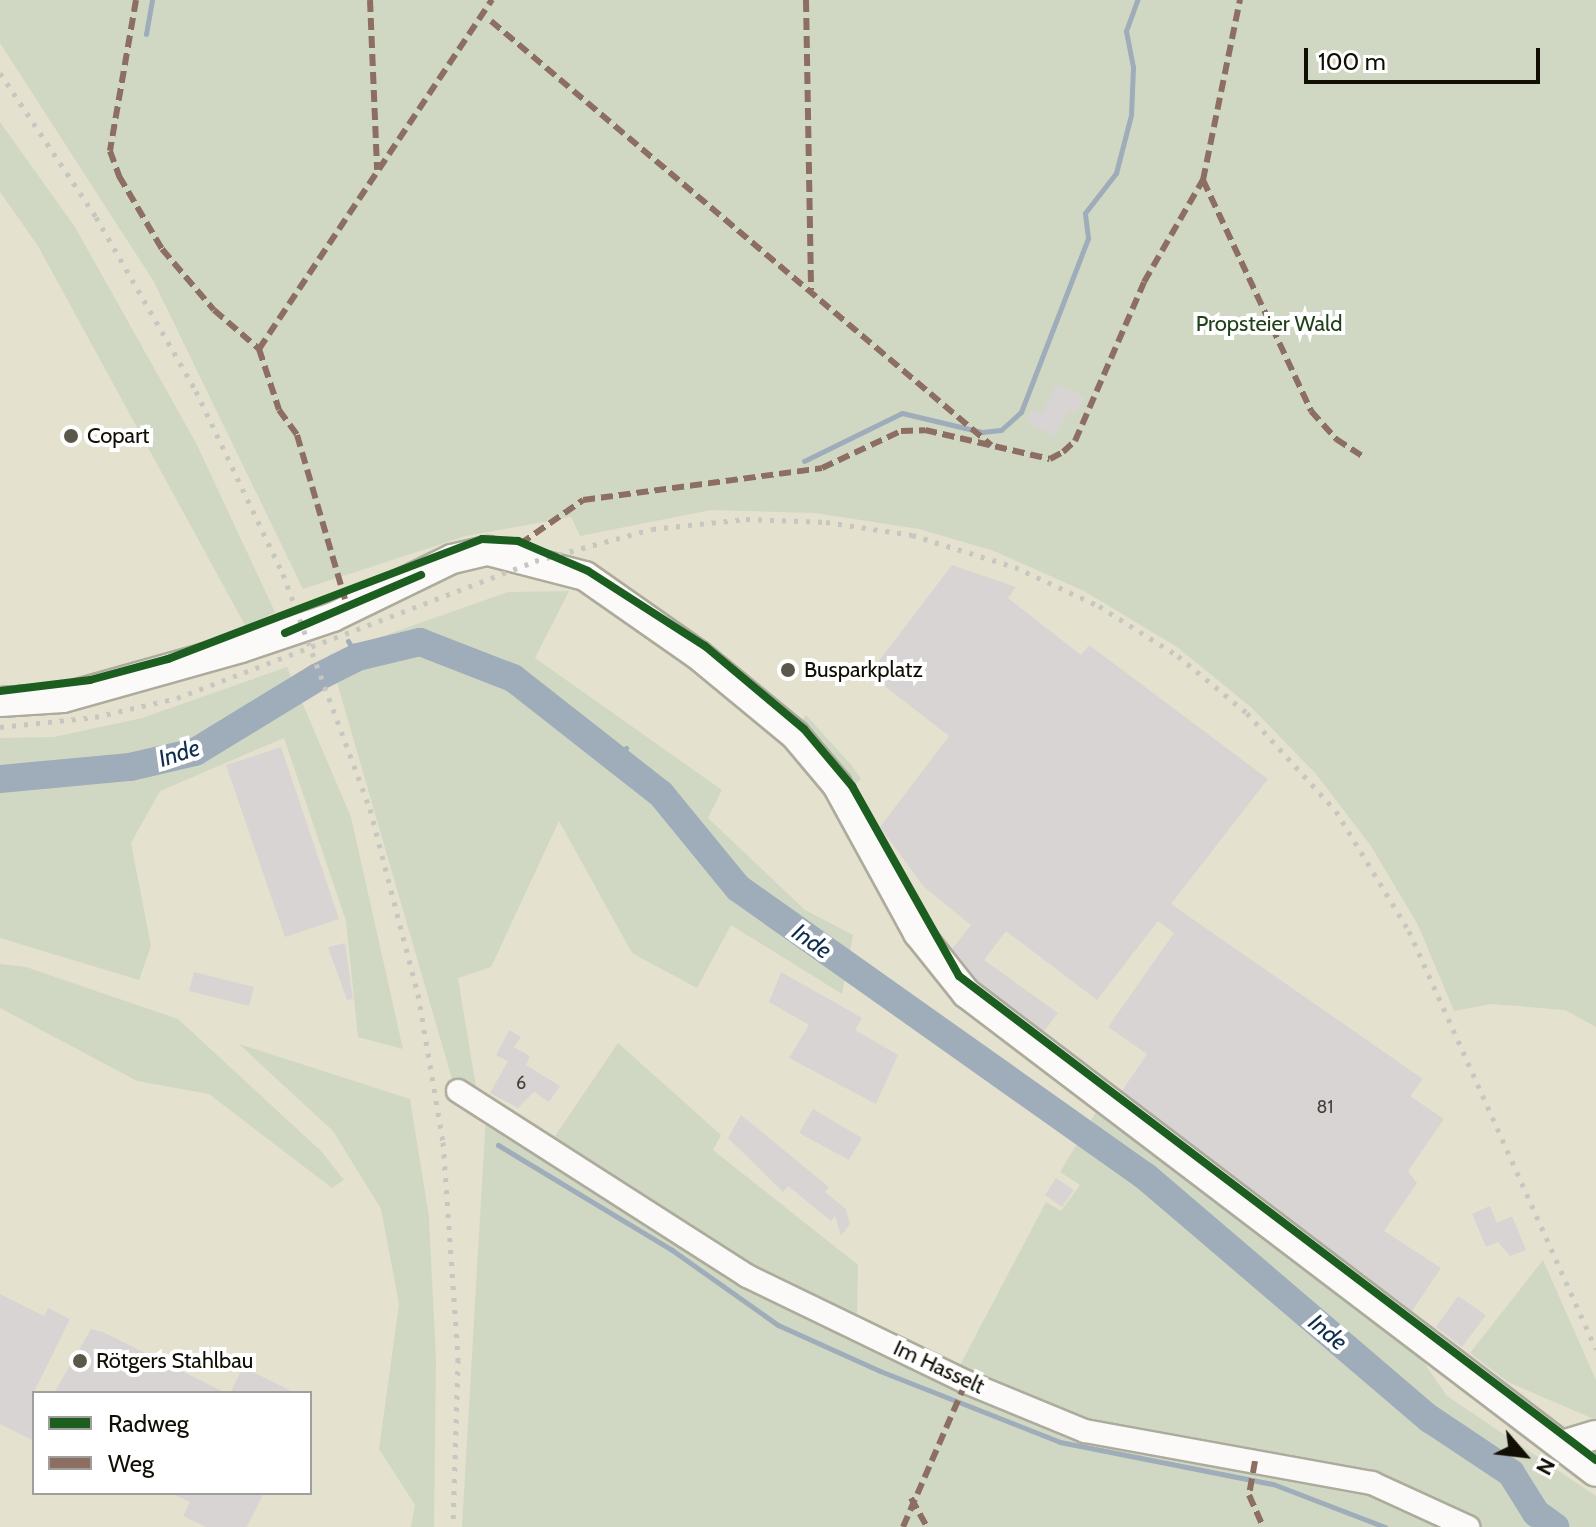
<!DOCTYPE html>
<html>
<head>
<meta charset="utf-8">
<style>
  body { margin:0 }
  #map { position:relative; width:1596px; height:1527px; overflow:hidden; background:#e5e1cf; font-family:Cabin,sans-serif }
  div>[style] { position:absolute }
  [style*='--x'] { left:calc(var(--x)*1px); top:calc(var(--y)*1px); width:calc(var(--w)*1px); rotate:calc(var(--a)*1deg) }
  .green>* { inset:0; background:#d0d8c4 }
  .stream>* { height:5px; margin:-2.5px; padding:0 2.5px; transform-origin:2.5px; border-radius:2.5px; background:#9facb9 }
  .river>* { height:28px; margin:-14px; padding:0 14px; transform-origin:14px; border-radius:14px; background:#9facb9 }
  .building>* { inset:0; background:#d8d4d3 }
  .roads { filter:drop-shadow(2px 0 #adab9c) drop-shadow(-2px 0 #adab9c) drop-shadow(0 2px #adab9c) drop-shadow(0 -2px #adab9c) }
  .minor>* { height:22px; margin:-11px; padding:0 11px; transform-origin:11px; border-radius:11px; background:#fbfaf8 }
  .major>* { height:28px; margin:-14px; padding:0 14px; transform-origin:14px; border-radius:14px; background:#fbfaf8 }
  .rail>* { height:5px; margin-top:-2.5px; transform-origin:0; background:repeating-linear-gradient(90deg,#c7c6c1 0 4px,transparent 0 12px) }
  .quiet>* { height:6px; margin-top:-3px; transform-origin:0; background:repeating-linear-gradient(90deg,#8d6e63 0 12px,transparent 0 18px) }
  .cycleway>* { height:8px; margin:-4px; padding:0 4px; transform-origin:4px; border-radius:4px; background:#1b5e20 }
  .dots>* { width:22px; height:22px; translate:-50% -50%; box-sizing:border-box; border:4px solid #fff; border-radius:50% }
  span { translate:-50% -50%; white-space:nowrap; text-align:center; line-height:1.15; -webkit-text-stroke:8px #fff; paint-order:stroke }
  .number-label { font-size:18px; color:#434038 }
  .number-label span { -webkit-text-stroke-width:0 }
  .park-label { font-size:22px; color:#20411a }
  .poi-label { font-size:22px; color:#110e04 }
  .left { translate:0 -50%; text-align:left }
  .street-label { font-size:22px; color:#110e04 }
  .water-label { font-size:24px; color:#0d2c4f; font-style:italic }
  .legend { position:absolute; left:32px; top:1391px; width:280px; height:104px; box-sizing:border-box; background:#fff; border:2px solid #a09f9b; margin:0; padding:10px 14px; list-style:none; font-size:24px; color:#110e04 }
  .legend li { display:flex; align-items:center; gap:16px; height:40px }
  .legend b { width:40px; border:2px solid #a09f9b }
  .north { position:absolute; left:1484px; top:1415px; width:80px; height:80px; -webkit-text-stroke:6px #fff; paint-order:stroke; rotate:118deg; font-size:22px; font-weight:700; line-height:32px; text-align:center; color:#110e04 }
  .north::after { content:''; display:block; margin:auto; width:28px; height:36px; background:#110e04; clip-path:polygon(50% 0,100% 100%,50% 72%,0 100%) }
  .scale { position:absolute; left:1304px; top:48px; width:236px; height:36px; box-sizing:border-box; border:4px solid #110e04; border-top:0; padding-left:10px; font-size:24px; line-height:28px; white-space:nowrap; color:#110e04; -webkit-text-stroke:6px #fff; paint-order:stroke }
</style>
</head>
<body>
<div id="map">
  <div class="green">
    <div style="clip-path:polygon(0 0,1596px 0,1596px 1027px,1565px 1010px,1491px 1004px,1454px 1011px,1418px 925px,1371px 846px,1316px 774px,1252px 708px,1177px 647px,1084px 591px,994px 551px,919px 529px,815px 513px,711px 510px,580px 536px,571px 517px,466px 536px,303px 589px,154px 282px,0 43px)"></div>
    <div style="clip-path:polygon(0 122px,75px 227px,196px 443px,275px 612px,246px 627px,38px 246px,0 192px)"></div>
    <div style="clip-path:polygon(569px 591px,535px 658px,722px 790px,708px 818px,805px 910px,853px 935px,842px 994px,731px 925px,697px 988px,632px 953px,559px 821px,491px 967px,458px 978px,477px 1093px,452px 1079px,329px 655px,508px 592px)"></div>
    <div style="clip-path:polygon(287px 667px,351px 817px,403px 1049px,358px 1037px,346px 921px,284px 738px,160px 791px,131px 843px,151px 946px,139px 980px,0 938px,0 738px,54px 737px,142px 718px)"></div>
    <div style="clip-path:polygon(806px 715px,852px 766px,861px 779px,855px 784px,801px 722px)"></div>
    <div style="clip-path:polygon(0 964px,26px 967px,178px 1019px,321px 1151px,344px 1180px,332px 1188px,209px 1094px,137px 1081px,0 1008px)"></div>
    <div style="clip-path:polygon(618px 1043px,721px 1135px,713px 1150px,858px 1265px,857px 1319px,753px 1269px,553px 1139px)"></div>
    <div style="clip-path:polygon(239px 1044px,410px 1099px,429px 1217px,436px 1360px,434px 1527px,411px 1527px,415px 1505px,379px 1449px,399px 1304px,381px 1209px,333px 1131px)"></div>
    <div style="clip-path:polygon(1099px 1107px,1414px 1348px,1447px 1396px,1596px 1496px,1596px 1527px,1482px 1527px,1373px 1474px,1077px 1418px,959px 1367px,1046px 1202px,1061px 1211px,1080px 1185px,1060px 1172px)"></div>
    <div style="clip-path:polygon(486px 1114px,742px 1285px,1063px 1437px,1369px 1491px,1448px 1527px,462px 1527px)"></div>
    <div style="clip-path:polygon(1543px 1260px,1596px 1380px,1596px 1420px,1508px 1382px,1470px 1353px)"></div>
  </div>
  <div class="stream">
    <div style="--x:146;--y:34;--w:35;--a:-80"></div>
    <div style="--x:804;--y:461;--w:109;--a:-26.1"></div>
    <div style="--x:902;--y:413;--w:82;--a:13.4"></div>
    <div style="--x:982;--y:432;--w:19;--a:-6"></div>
    <div style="--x:1001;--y:430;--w:27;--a:-42"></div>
    <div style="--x:1021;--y:412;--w:186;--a:-68.9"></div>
    <div style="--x:1088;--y:238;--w:25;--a:-97"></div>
    <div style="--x:1085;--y:213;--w:51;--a:-52.2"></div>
    <div style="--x:1116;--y:173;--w:60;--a:-75.5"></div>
    <div style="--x:1131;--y:115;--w:48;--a:-87.6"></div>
    <div style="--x:1133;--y:67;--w:37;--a:-101"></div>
    <div style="--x:1126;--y:31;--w:33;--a:-70"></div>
    <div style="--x:348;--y:641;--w:19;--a:58"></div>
    <div style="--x:618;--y:758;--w:13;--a:-51"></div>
    <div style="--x:498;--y:1145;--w:203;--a:31.1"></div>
    <div style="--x:672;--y:1250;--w:130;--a:35.3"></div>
    <div style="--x:778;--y:1325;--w:112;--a:24.3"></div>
    <div style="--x:880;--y:1371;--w:193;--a:21.5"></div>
    <div style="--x:1060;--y:1442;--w:217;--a:11.2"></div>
    <div style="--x:1273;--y:1484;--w:120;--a:21"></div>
  </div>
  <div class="river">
    <div style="--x:0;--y:779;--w:131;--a:-5.3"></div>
    <div style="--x:130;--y:767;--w:67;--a:-13"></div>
    <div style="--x:195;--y:752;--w:144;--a:-31.4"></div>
    <div style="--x:318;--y:677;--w:45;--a:-26.6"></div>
    <div style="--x:358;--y:657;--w:64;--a:-13.6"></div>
    <div style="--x:420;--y:642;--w:100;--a:21.2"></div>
    <div style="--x:513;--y:678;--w:188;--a:38.1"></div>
    <div style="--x:661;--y:794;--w:122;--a:50.7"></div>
    <div style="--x:738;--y:888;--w:499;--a:35.3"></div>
    <div style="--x:1145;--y:1176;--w:375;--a:40.5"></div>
    <div style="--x:1430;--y:1419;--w:97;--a:33.7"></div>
    <div style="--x:1511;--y:1473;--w:47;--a:58"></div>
    <div style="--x:1536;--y:1513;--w:24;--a:36"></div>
  </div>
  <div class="building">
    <div style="clip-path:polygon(1057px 384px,1084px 397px,1076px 413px,1069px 410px,1055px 436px,1026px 421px,1032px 409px,1042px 414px)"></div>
    <div style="clip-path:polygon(952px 565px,1016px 587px,1008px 598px,1081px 655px,1089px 645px,1268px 779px,1171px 904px,1423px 1079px,1410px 1096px,1444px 1119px,1408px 1171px,1417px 1183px,1384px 1231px,1441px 1268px,1412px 1311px,1122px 1091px,1147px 1054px,1108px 1027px,1174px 933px,1158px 921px,1097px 1000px,1006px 931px,984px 960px,1058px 1013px,1044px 1031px,978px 981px,952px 949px,971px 925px,924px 887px,880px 827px,949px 736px,869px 674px)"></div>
    <div style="clip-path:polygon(281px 747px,339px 919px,285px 937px,226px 765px)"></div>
    <div style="clip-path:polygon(345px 943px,353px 999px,347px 1000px,328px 947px)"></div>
    <div style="clip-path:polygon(194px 972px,254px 987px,249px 1006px,189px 991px)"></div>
    <div style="clip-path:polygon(781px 972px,862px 1018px,855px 1030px,898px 1055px,876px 1104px,789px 1058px,809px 1025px,769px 1002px)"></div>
    <div style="clip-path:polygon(509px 1030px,521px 1037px,514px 1047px,530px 1056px,526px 1065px,560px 1086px,549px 1102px,534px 1092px,518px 1108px,490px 1093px,508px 1061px,496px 1055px)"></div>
    <div style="clip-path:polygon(813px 1109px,862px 1138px,849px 1160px,799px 1133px)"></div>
    <div style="clip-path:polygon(741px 1115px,829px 1187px,825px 1192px,846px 1209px,850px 1224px,841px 1236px,835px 1216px,831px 1221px,788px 1186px,783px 1192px,728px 1138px)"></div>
    <div style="clip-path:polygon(1056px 1178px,1074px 1190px,1062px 1207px,1045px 1195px)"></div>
    <div style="clip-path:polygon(1490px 1206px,1497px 1223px,1512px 1216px,1526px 1250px,1510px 1256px,1498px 1242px,1486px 1247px,1472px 1214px)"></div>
    <div style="clip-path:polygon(0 1294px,44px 1316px,48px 1308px,70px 1319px,34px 1392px,34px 1441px,0 1424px)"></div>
    <div style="clip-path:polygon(1458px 1296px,1486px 1315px,1462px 1347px,1436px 1327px)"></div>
    <div style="clip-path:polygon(91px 1329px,103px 1332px,226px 1393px,54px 1393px)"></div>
    <div style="clip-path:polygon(243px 1367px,295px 1393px,230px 1393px)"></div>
    <div style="clip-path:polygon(171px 1493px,264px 1493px,247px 1527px,206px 1527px,183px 1516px,190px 1502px)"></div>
  </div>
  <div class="roads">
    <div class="minor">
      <div style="--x:458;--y:1091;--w:343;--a:32.6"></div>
      <div style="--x:747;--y:1276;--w:243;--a:25.8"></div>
      <div style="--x:966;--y:1382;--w:129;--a:22.4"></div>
      <div style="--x:1085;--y:1431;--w:292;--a:10.3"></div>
      <div style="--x:1372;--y:1483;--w:106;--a:24.6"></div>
    </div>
    <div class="major">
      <div style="--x:0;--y:702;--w:63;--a:-3.6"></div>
      <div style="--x:63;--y:698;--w:185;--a:-15.7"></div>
      <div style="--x:241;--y:648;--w:97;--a:-18.6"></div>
      <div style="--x:333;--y:617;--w:132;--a:-26"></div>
      <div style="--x:452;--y:559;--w:37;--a:-13"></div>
      <div style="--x:488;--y:551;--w:100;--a:14.5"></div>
      <div style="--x:585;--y:576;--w:138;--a:35"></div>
      <div style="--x:698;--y:655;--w:126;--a:39.5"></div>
      <div style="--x:795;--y:735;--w:65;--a:50"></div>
      <div style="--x:837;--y:785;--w:169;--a:61.3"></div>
      <div style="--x:918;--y:933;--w:77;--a:51.3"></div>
      <div style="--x:966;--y:993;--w:791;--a:37.25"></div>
      <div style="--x:1566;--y:1444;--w:31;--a:-17"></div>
    </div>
  </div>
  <div class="rail">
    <div style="--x:0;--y:73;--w:173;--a:56.3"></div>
    <div style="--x:96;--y:217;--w:201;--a:60.1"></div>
    <div style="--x:196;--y:391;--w:203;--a:64.6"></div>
    <div style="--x:283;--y:574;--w:251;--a:69.7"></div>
    <div style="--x:370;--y:809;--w:191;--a:75.5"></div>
    <div style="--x:418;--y:994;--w:150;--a:80.4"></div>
    <div style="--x:443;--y:1142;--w:218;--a:86"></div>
    <div style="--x:458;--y:1359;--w:168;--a:91.7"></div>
    <div style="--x:0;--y:727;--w:96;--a:-6"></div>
    <div style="--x:95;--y:717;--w:84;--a:-13"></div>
    <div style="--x:177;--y:698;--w:383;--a:-20.9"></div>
    <div style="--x:535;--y:561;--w:121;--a:-15.3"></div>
    <div style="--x:652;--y:529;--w:95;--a:-6.1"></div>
    <div style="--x:746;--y:519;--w:80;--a:2.1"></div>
    <div style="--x:826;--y:522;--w:87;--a:8.6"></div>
    <div style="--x:912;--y:535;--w:108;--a:17.3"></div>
    <div style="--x:1015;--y:567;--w:93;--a:24.9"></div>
    <div style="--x:1099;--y:606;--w:93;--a:32.3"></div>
    <div style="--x:1178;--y:656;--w:89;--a:39.6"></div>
    <div style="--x:1247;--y:713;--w:132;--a:47.8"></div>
    <div style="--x:1336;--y:811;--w:140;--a:58.7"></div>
    <div style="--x:1409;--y:931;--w:458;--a:65.9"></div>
  </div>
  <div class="quiet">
    <div style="--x:136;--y:0;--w:153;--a:99.8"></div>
    <div style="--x:110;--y:151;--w:27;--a:70"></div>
    <div style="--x:119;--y:176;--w:85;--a:59.5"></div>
    <div style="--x:162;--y:249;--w:80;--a:49.6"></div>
    <div style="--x:214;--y:310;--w:60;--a:40.9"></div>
    <div style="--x:259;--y:349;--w:64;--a:71.8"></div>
    <div style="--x:279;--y:410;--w:31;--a:54"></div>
    <div style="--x:297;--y:435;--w:171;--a:73.7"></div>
    <div style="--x:370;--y:0;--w:170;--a:87.6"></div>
    <div style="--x:806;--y:0;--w:290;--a:89"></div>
    <div style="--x:491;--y:21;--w:656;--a:40.3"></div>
    <div style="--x:1203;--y:180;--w:255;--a:64.9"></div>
    <div style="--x:1311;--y:411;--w:38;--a:48"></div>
    <div style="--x:1336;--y:439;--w:35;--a:33"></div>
    <div style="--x:259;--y:349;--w:420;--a:-56.3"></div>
    <div style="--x:520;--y:544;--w:77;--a:-34.9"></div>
    <div style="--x:583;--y:500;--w:241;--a:-7.6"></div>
    <div style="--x:822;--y:468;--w:87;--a:-25.1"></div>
    <div style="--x:901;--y:431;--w:24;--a:-2"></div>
    <div style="--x:925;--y:430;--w:128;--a:13.1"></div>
    <div style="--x:1050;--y:459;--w:15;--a:-28"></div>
    <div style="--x:1063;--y:452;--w:16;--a:-43"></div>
    <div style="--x:1075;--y:441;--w:173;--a:-66.5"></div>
    <div style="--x:1144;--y:282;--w:118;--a:-60"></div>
    <div style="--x:1203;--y:180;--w:184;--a:-78.4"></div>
    <div style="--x:1255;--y:1461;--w:35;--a:100"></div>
    <div style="--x:1249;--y:1495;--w:35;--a:66"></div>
    <div style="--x:911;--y:1498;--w:33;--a:61"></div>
    <div style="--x:903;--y:1527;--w:158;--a:-66.5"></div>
  </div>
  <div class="cycleway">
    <div style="--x:285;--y:633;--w:148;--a:-23.1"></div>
    <div style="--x:0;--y:691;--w:91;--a:-7"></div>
    <div style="--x:90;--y:680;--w:81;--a:-15.1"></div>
    <div style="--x:168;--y:659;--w:336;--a:-20.9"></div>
    <div style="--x:482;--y:539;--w:36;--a:3"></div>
    <div style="--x:518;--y:541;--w:76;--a:23.2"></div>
    <div style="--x:588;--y:571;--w:139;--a:32.7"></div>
    <div style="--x:705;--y:646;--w:129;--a:40"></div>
    <div style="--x:804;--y:729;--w:75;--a:49.9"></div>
    <div style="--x:852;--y:786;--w:218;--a:60.6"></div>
    <div style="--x:959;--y:976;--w:800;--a:37.23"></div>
  </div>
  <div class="dots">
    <div style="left:71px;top:436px;background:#5b584b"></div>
    <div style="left:788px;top:670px;background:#5b584b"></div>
    <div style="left:80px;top:1361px;background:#5b584b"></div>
  </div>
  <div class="number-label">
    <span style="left:521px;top:1083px">6</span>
    <span style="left:1325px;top:1107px">81</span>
  </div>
  <div class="park-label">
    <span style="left:1269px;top:324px">Propsteier Wald</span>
  </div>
  <div class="poi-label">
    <span class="left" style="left:87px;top:436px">Copart</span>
    <span class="left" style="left:804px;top:670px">Busparkplatz</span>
    <span class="left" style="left:96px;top:1361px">Rötgers Stahlbau</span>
  </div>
  <div class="street-label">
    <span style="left:939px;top:1367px;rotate:25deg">Im Hasselt</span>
  </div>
  <div class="water-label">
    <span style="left:179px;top:753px;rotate:-18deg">Inde</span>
    <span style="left:812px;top:941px;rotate:35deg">Inde</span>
    <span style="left:1328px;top:1332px;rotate:40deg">Inde</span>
  </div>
  <ul class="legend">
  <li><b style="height:10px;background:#1b5e20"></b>Radweg</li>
  <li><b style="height:10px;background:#8d6e63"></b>Weg</li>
  </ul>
  <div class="north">N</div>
  <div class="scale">100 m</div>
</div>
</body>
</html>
